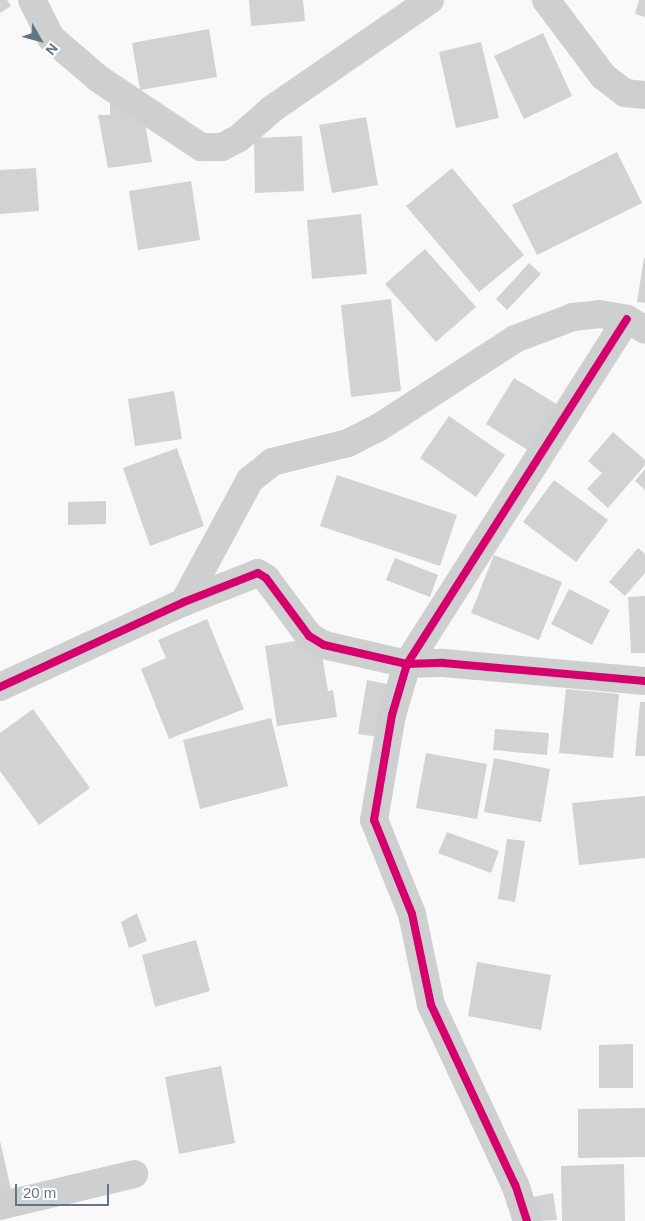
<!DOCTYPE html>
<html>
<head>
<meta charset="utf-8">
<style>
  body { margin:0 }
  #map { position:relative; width:645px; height:1221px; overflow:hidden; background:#f9f9f9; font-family:Helvetica,sans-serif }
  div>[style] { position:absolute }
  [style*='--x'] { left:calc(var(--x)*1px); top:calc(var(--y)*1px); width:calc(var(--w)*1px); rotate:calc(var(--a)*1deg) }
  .building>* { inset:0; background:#d0d2d3 }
  .minor>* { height:28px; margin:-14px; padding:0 14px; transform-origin:14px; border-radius:14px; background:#cecfd0 }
  .cycleway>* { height:8px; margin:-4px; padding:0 4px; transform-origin:4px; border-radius:4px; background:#d6006c }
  span { translate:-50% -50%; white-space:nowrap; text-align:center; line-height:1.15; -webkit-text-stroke:5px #fff; paint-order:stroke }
  .north { position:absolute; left:15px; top:15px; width:50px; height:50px; -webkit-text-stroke:4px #fff; paint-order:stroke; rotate:128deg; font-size:14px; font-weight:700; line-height:20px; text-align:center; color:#657683 }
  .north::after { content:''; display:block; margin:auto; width:18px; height:22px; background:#657683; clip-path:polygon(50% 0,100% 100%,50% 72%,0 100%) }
  .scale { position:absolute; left:15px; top:1184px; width:94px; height:22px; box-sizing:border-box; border:2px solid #657683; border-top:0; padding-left:6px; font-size:15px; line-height:18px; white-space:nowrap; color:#657683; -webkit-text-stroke:4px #fff; paint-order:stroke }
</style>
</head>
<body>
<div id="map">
  <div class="building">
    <div style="clip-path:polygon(0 0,7px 0,11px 6px,0 13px)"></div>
    <div style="clip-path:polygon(249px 0,303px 0,305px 21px,251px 26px)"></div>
    <div style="clip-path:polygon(639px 0,645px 0,645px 17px,635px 14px)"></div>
    <div style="clip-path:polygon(209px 29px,217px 77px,140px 90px,132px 43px)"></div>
    <div style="clip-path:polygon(543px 33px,572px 96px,524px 119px,494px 56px)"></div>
    <div style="clip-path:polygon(481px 42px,499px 118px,456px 128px,439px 52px)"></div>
    <div style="clip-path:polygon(110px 96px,142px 107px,152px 162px,108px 168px,98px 115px,110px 115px)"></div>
    <div style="clip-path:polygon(366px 117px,378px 185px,332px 193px,319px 125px)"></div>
    <div style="clip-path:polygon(302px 136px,304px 191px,255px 193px,254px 138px)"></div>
    <div style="clip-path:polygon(617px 152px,642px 203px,537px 255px,512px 205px)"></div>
    <div style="clip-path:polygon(36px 168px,39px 211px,0 214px,0 170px)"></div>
    <div style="clip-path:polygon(452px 168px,524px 255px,479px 292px,406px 206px)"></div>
    <div style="clip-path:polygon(191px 181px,200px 240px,138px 250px,129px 191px)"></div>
    <div style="clip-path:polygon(361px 214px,367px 274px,312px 279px,307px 220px)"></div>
    <div style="clip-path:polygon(425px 249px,476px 307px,436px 342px,385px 284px)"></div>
    <div style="clip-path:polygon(644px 258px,645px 258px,645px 303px,637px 302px)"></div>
    <div style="clip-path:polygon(529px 263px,541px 274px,507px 310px,496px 299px)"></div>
    <div style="clip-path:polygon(391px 299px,401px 391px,351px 397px,341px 305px)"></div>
    <div style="clip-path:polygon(514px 378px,560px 406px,531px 452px,486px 424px)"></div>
    <div style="clip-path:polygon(174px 391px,182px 439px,135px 446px,128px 399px)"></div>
    <div style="clip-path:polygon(449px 416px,505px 455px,476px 497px,420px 458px)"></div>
    <div style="clip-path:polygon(613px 432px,645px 460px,645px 465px,608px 508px,587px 489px,602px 473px,588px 461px)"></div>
    <div style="clip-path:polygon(177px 448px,204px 526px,150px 546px,123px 468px)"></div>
    <div style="clip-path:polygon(645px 469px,645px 490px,635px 481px)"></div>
    <div style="clip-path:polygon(337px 475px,457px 515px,440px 566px,320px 526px)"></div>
    <div style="clip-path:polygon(554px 480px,608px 520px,576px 562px,523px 522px)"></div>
    <div style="clip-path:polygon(106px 501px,106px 524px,68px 525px,68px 502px)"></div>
    <div style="clip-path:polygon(638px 548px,645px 554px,645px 573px,625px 596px,609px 582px)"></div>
    <div style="clip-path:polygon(494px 555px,562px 582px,539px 640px,471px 613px)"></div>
    <div style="clip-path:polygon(395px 558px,438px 575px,430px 597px,386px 580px)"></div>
    <div style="clip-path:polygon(569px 589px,610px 610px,592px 645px,551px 624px)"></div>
    <div style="clip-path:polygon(645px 596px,645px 653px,631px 653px,628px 597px)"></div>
    <div style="clip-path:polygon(207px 619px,244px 709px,169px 739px,141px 669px,166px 658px,158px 640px)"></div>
    <div style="clip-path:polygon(319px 637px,328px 691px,333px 690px,337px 717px,277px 726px,265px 646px)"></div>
    <div style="clip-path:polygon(367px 680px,387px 684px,379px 737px,358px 734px)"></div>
    <div style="clip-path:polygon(566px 689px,619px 694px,613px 758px,559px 753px)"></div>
    <div style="clip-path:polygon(640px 702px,645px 702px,645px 756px,635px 756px)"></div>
    <div style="clip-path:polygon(33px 709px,90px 788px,39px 825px,0 771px,0 733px)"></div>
    <div style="clip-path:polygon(271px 718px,288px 786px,200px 809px,183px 740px)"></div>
    <div style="clip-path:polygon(495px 729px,549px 733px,547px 755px,493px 750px)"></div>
    <div style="clip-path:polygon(426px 753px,487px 764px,477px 819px,416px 808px)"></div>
    <div style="clip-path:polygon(494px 758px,550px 769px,541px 822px,484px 812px)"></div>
    <div style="clip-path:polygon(645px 796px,645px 858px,579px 865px,572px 803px)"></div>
    <div style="clip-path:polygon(447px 832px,499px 851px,491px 873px,438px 853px)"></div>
    <div style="clip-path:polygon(507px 839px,525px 841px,515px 902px,498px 899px)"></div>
    <div style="clip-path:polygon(137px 913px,147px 941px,129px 948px,121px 922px)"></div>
    <div style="clip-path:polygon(196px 940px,210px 991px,155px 1007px,142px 955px)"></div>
    <div style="clip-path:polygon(477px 962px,551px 975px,541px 1030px,468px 1016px)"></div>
    <div style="clip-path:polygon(633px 1044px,633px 1088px,599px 1088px,599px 1045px)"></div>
    <div style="clip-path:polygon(221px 1066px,235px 1143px,179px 1154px,165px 1077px)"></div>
    <div style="clip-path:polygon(645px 1108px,645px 1157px,578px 1158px,578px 1109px)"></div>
    <div style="clip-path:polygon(0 1141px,11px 1189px,0 1192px)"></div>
    <div style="clip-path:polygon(624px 1164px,625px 1221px,562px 1221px,561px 1166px)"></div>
    <div style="clip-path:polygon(553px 1193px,557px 1220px,537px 1221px,533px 1197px)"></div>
  </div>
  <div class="minor">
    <div style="--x:32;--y:0;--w:42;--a:63.4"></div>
    <div style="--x:51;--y:38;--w:63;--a:40.5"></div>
    <div style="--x:99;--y:79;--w:123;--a:33.7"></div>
    <div style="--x:201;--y:147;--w:21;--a:0"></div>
    <div style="--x:222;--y:147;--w:19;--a:-28"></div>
    <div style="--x:239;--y:138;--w:44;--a:-41.3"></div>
    <div style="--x:272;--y:109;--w:192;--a:-34.6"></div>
    <div style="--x:546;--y:0;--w:95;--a:53.1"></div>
    <div style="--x:603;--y:76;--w:28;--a:38"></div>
    <div style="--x:625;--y:93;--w:20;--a:6"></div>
    <div style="--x:184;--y:602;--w:139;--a:-61.6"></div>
    <div style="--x:250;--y:480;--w:28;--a:-39"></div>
    <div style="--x:272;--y:462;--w:78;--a:-14"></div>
    <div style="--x:348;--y:443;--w:34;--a:-27"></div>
    <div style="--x:378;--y:428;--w:163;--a:-33"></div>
    <div style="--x:515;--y:339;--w:62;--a:-20.8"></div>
    <div style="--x:573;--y:317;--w:27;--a:-6"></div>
    <div style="--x:600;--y:314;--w:27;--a:10"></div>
    <div style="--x:627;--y:319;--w:21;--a:31"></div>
    <div style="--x:0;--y:687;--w:203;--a:-24.8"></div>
    <div style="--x:184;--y:602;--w:79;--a:-21.4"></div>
    <div style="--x:258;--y:573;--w:9;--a:32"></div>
    <div style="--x:266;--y:578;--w:72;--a:53.4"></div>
    <div style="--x:309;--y:636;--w:17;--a:31"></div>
    <div style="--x:324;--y:645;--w:85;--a:12.9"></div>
    <div style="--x:407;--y:664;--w:36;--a:-2"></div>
    <div style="--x:443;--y:663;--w:203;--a:5.1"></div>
    <div style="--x:0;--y:1206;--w:138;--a:-13.4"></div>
    <div style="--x:527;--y:1221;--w:38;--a:-108"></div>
    <div style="--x:515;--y:1185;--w:199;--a:-115"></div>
    <div style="--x:431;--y:1005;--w:93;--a:-101.8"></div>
    <div style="--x:412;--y:914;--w:101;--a:-112"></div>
    <div style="--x:374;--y:820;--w:107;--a:-80.3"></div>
    <div style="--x:392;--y:715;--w:53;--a:-73.6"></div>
    <div style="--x:407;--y:664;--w:409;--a:-57.5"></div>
  </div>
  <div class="cycleway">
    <div style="--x:0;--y:687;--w:203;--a:-24.8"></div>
    <div style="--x:184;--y:602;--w:79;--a:-21.4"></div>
    <div style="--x:258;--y:573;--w:9;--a:32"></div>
    <div style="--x:266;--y:578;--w:72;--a:53.4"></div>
    <div style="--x:309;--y:636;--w:17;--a:31"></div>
    <div style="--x:324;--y:645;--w:85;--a:12.9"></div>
    <div style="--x:407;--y:664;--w:36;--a:-2"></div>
    <div style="--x:443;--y:663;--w:203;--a:5.1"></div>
    <div style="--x:527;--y:1221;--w:38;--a:-108"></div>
    <div style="--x:515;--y:1185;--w:199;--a:-115"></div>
    <div style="--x:431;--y:1005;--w:93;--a:-101.8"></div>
    <div style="--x:412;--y:914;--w:101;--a:-112"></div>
    <div style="--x:374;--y:820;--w:107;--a:-80.3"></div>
    <div style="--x:392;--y:715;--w:53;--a:-73.6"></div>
    <div style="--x:407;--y:664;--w:409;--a:-57.5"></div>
  </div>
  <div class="north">N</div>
  <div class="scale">20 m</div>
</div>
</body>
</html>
